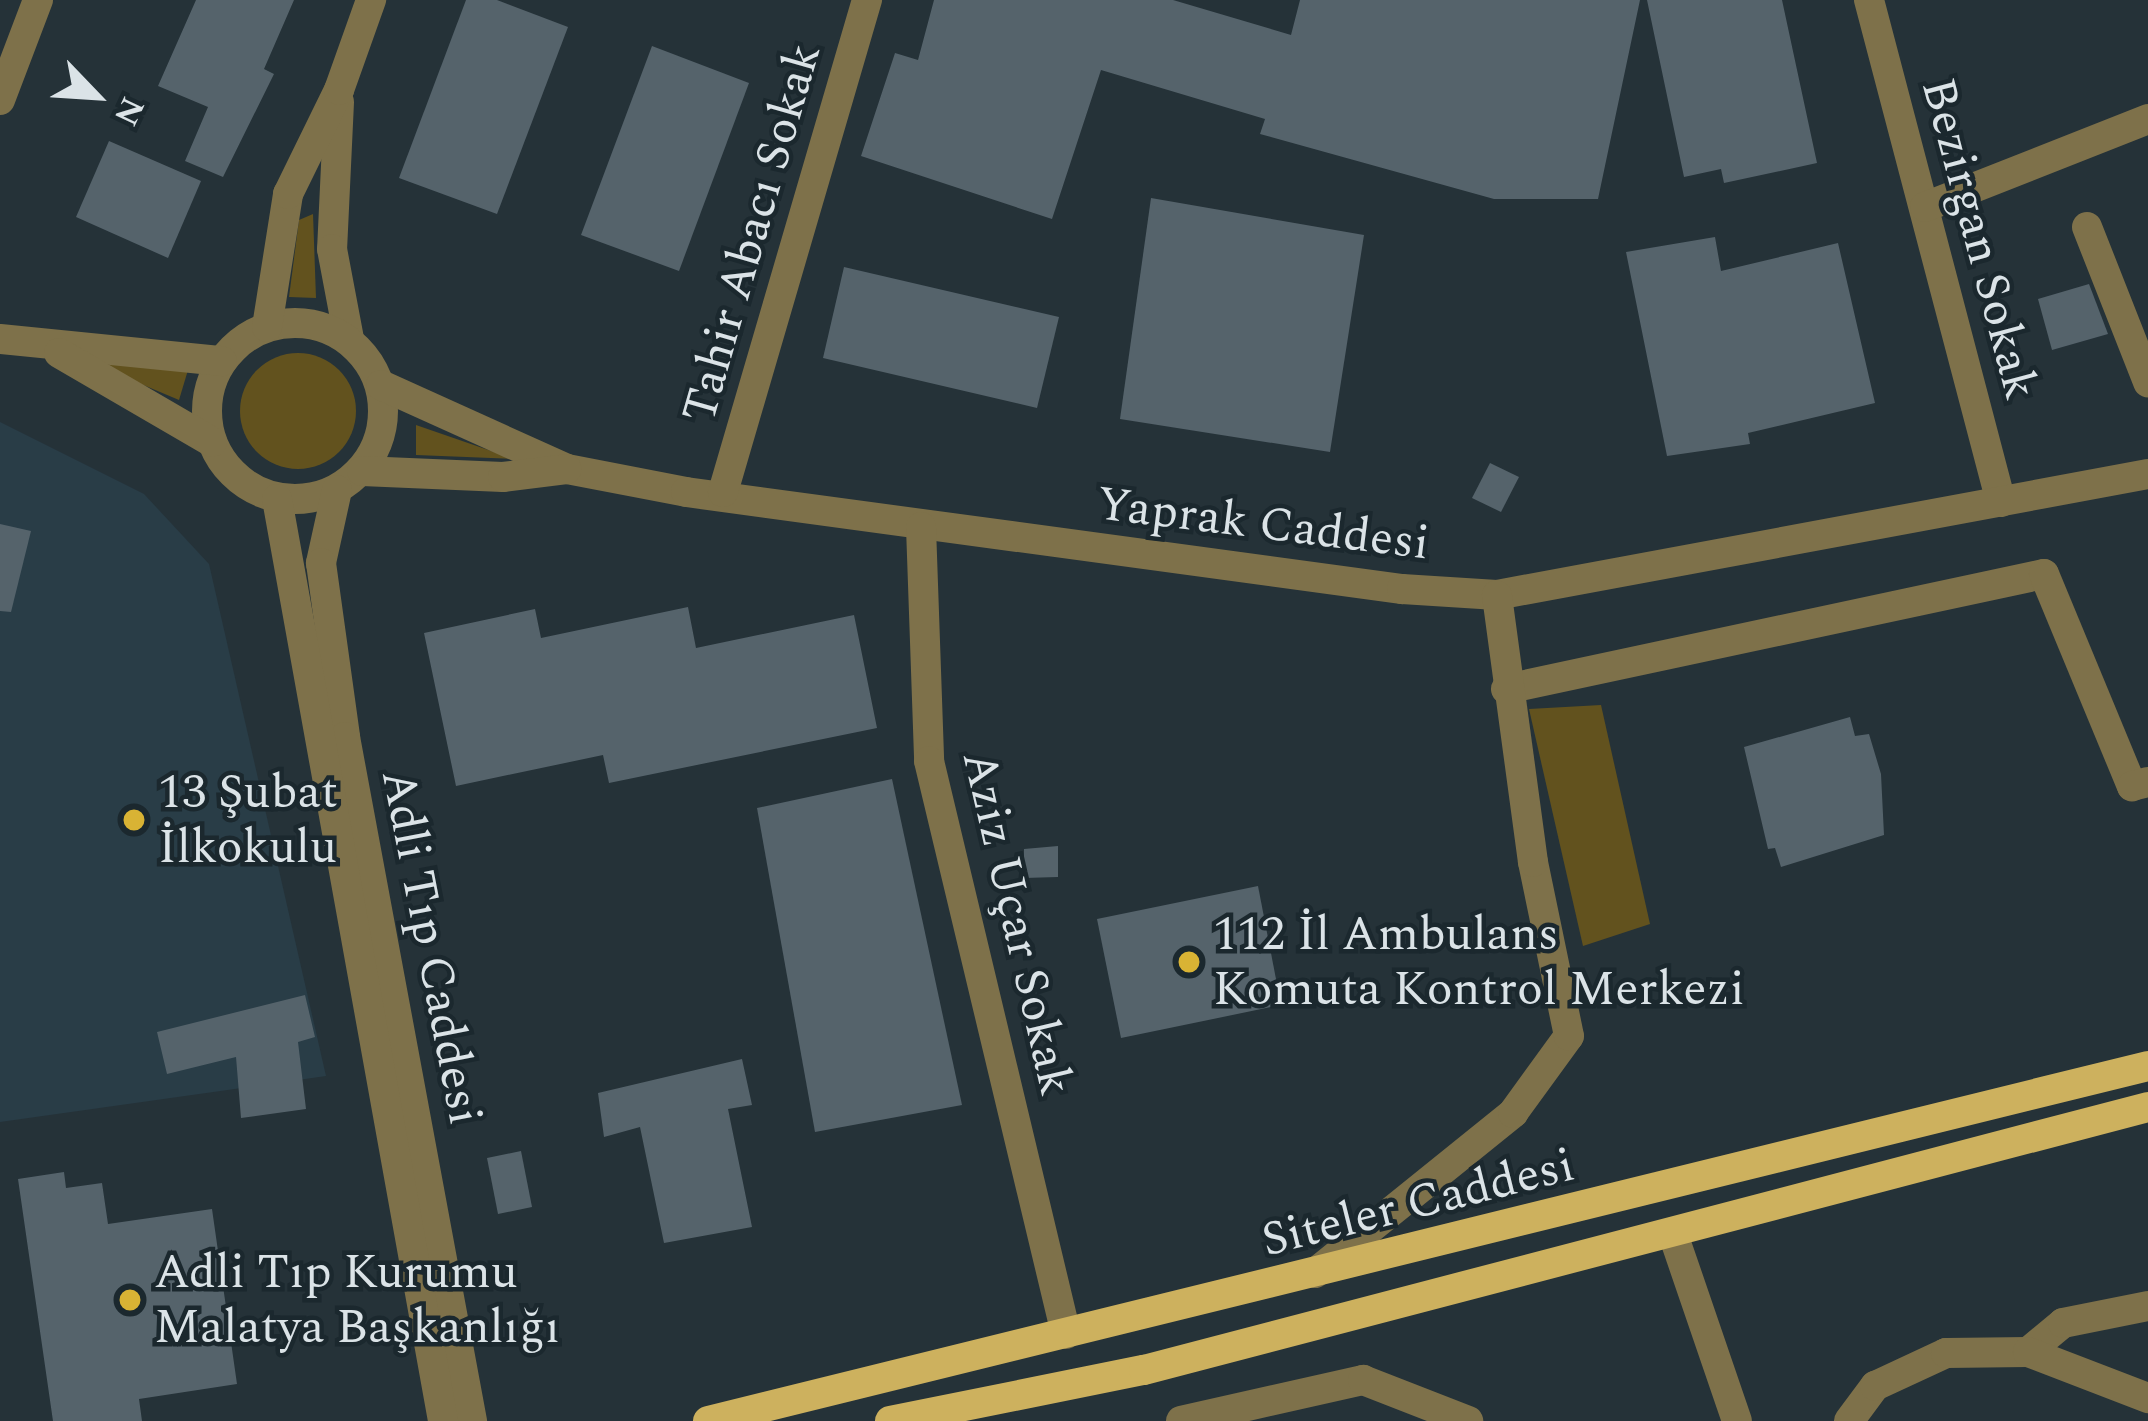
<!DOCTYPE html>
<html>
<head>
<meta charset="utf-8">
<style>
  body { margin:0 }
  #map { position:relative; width:2148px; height:1421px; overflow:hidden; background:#253238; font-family:Spectral,serif }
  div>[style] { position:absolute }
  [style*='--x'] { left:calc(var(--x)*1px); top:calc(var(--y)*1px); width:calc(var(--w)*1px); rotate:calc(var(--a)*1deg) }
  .built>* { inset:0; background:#293d47 }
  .green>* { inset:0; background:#62521e }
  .round { border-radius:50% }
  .building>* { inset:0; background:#55636b }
  .minor>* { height:30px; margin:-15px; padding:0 15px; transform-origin:15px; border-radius:15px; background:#7e714a }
  .minor>.ring { margin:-15px; padding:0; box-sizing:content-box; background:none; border:30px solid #7e714a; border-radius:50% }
  .major>* { height:30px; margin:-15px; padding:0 15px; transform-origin:15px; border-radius:15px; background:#cdb15e }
  .dots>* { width:33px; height:33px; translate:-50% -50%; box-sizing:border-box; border:6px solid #1b282e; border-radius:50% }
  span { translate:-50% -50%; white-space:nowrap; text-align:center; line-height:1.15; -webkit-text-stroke:9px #1b282e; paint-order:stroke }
  .street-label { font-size:48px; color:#dbe3e7 }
  .poi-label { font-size:48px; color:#dbe3e7 }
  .left { translate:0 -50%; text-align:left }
  .north { position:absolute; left:36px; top:36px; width:120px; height:120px; -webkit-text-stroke:9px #1b282e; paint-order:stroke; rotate:115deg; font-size:33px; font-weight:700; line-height:48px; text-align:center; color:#dbe3e7 }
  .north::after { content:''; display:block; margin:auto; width:42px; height:54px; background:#dbe3e7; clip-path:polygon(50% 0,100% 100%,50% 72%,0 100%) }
</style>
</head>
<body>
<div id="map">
  <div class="built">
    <div style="clip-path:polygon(0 422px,144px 494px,209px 564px,326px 1076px,0 1122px)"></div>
  </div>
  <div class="green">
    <div style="clip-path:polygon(313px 214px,316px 298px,289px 297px,299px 220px)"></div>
    <div class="round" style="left:240px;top:353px;width:116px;height:116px"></div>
    <div style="clip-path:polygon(91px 363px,188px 370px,179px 400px)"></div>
    <div style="clip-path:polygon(416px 425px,514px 459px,416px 455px)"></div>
    <div style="clip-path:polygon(1601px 705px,1650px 924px,1583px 946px,1529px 709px)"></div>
  </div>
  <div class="building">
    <div style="clip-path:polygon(196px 0,294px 0,264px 69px,274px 74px,223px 177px,185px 161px,208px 107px,158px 86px)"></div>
    <div style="clip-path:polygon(466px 0,497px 0,568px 27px,497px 214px,399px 178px)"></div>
    <div style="clip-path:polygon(934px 0,1173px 0,1291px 35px,1300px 0,1640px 0,1598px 199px,1494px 199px,1260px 134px,1265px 119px,1101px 70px,1052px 219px,861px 156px,895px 53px,918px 60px)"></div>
    <div style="clip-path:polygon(1647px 0,1782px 0,1817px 163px,1724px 183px,1721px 169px,1684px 177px)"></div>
    <div style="clip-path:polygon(652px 46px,749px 83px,679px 271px,581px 235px)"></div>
    <div style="clip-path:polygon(109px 141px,201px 181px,168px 258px,76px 217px)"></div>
    <div style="clip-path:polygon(1151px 198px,1364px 235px,1330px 452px,1120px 419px)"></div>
    <div style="clip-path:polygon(1715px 237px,1721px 271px,1838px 243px,1875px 403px,1748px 433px,1750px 444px,1667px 456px,1626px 252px)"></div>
    <div style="clip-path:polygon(844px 267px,1059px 317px,1037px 408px,823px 358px)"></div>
    <div style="clip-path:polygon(2089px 284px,2108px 334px,2052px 350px,2038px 299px)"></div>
    <div style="clip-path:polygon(1490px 463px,1519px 477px,1501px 512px,1472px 498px)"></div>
    <div style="clip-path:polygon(0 524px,31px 531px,11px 612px,0 611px)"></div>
    <div style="clip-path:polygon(688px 607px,696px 648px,854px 615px,877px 728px,609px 783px,603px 755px,456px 786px,424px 633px,535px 609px,541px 638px)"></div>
    <div style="clip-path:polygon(1850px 717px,1855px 736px,1869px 734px,1881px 774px,1884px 835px,1781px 867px,1775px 848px,1768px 849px,1744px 747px)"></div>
    <div style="clip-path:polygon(892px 779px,962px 1105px,815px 1132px,757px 808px)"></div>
    <div style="clip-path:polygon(1058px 846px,1058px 877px,1024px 878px,1024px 849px)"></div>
    <div style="clip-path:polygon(1258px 886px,1281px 1005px,1121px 1038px,1097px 919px)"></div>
    <div style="clip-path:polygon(305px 995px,315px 1037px,298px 1042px,306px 1109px,241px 1118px,236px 1057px,167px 1074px,157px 1032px)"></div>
    <div style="clip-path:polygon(742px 1059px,752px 1105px,728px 1109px,752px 1227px,664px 1243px,640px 1127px,604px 1137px,598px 1093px)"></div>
    <div style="clip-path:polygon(521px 1151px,532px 1207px,498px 1214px,487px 1158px)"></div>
    <div style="clip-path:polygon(64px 1172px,66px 1188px,102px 1183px,108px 1224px,212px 1209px,237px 1384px,139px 1399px,142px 1421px,53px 1421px,18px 1179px)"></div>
  </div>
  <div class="minor">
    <div style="--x:1869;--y:0;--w:519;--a:75.27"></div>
    <div style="--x:0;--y:100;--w:107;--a:-69.2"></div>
    <div style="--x:339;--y:102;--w:147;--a:92.7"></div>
    <div style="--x:332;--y:249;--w:92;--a:79.3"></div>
    <div style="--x:1925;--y:207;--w:240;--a:-21.5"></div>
    <div style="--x:2087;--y:227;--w:167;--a:68.5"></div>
    <div class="ring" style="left:207px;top:323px;width:146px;height:146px"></div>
    <div style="--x:267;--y:327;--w:135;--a:-81"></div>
    <div style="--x:288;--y:194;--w:116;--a:-63.9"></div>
    <div style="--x:339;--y:90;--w:96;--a:-70.4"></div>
    <div style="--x:0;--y:339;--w:223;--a:5.7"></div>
    <div style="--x:59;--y:353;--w:177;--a:30.2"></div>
    <div style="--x:381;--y:385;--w:204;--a:24.3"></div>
    <div style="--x:567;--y:469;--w:121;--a:10.9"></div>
    <div style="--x:686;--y:492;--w:723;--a:7.72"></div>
    <div style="--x:1402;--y:589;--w:95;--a:3.6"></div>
    <div style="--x:1497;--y:595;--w:662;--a:-10.53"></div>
    <div style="--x:362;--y:471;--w:141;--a:2.4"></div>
    <div style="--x:503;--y:477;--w:64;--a:-7.1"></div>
    <div style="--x:337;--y:490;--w:75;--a:102.4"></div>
    <div style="--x:321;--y:563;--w:176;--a:82.1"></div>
    <div style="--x:345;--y:737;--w:696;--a:79.48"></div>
    <div style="--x:723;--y:492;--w:513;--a:-73.69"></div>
    <div style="--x:277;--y:499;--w:937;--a:79.79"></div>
    <div style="--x:921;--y:527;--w:234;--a:88"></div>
    <div style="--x:929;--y:761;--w:589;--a:76.55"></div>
    <div style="--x:1506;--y:689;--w:550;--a:-12.07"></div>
    <div style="--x:2044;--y:574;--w:230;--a:67.5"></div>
    <div style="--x:2132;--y:786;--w:16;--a:-14"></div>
    <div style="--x:1674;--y:1237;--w:194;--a:71.1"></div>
    <div style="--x:1315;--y:1273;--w:255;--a:-38.9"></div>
    <div style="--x:1513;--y:1113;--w:95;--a:-54"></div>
    <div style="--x:1569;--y:1036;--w:178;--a:-101.7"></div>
    <div style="--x:1533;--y:862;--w:269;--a:-97.7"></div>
    <div style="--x:2028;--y:1352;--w:45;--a:-39.6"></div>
    <div style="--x:2063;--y:1323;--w:87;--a:-11.3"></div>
    <div style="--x:1181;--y:1421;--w:187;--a:-12.7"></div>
    <div style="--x:1363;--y:1380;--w:113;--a:21.3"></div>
    <div style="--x:1849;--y:1421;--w:44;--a:-53.4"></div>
    <div style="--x:1875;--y:1386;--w:78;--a:-24.9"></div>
    <div style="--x:1946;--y:1353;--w:82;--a:-0.7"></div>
    <div style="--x:2028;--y:1352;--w:129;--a:21"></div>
  </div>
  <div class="major">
    <div style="--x:708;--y:1421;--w:1483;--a:-13.85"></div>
    <div style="--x:890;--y:1421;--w:259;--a:-11.4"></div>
    <div style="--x:1144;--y:1370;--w:1038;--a:-14.68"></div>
  </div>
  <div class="dots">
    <div style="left:134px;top:820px;background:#d9b334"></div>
    <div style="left:1189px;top:962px;background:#d9b334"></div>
    <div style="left:130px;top:1300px;background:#d9b334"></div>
  </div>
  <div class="street-label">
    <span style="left:752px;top:233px;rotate:-74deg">Tahir Abacı Sokak</span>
    <span style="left:1979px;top:239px;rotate:75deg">Bezirgan Sokak</span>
    <span style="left:1263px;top:524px;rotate:7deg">Yaprak Caddesi</span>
    <span style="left:1017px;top:923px;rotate:77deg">Aziz Uçar Sokak</span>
    <span style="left:431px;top:947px;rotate:79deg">Adli Tıp Caddesi</span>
    <span style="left:1418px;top:1203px;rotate:-14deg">Siteler Caddesi</span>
  </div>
  <div class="poi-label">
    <span class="left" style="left:158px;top:820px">13 Şubat<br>İlkokulu</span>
    <span class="left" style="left:1213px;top:962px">112 İl Ambulans<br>Komuta Kontrol Merkezi</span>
    <span class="left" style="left:154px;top:1300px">Adli Tıp Kurumu<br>Malatya Başkanlığı</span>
  </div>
  <div class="north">N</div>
</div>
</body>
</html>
